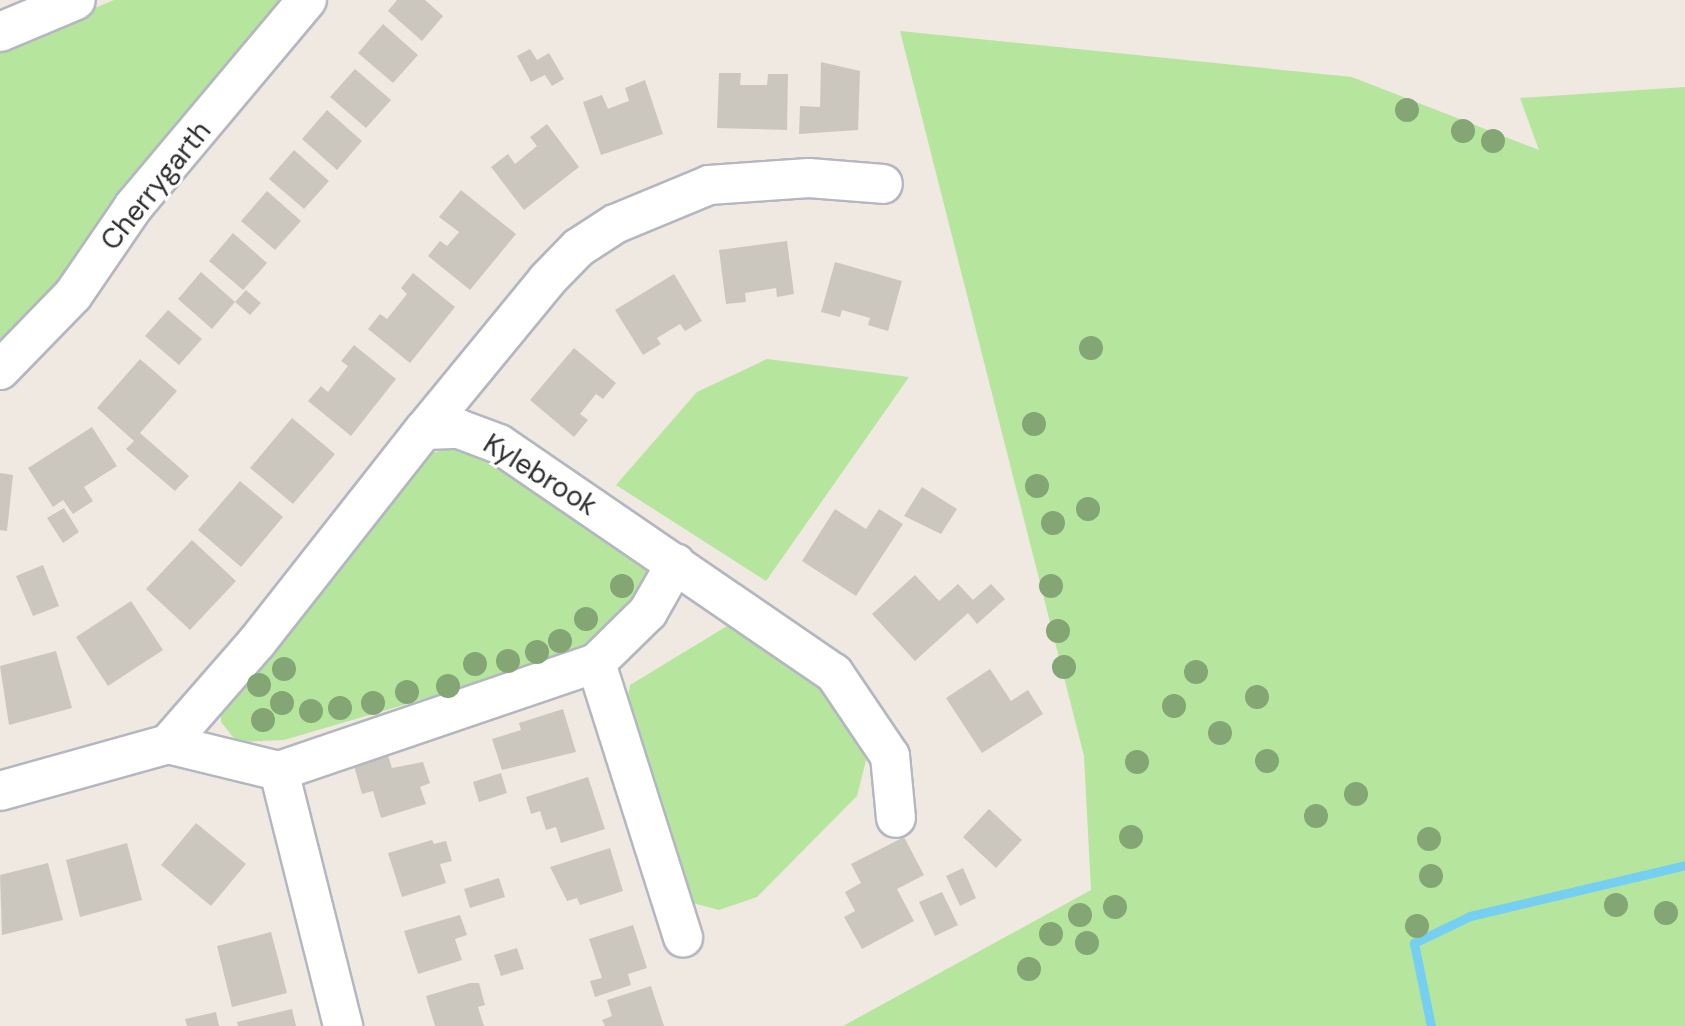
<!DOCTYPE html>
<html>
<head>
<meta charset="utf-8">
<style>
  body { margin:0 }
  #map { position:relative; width:1685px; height:1026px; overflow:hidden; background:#efe9e1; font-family:"DM Sans",sans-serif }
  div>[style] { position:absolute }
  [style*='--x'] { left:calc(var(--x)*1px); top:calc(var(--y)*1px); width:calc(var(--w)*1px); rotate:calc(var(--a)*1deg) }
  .green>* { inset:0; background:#b6e59e }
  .stream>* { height:9px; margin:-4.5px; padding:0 4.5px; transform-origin:4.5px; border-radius:4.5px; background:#75cff0 }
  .building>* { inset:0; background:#cbc7bf }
  .roads { filter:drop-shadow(2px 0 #b4b7c1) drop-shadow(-2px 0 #b4b7c1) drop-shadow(0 2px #b4b7c1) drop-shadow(0 -2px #b4b7c1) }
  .street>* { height:38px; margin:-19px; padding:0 19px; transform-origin:19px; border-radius:19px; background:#fff }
  .trees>* { width:24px; height:24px; margin:-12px; border-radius:50%; background:#84a574 }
  span { translate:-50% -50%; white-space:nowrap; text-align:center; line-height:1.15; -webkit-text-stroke:6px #fff; paint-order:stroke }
  .street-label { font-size:28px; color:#2e2e2e }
</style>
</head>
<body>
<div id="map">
  <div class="green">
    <div style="clip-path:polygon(114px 0,285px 0,0 351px,0 48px)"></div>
    <div style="clip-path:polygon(900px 31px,1352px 77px,1539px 150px,1520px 98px,1685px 87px,1685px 1026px,843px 1026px,1091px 890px,1084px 756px)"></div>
    <div style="clip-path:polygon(767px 359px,909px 377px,766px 581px,616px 485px,697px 392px)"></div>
    <div style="clip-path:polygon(457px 447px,537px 483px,651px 559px,640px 589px,601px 641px,564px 658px,284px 740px,237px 742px,221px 722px,221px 706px,427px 454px)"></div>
    <div style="clip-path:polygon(737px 620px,823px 681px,866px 760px,857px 796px,757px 897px,719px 910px,693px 903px,677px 871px,628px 697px,630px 685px)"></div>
  </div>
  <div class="stream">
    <div style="--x:1431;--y:1026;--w:85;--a:-101.6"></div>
    <div style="--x:1414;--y:943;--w:62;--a:-25.7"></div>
    <div style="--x:1470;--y:916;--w:221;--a:-13.3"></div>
  </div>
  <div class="building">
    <div style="clip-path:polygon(397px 0,425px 0,443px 16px,422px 41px,388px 11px)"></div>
    <div style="clip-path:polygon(383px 24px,418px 55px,393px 83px,358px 53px)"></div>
    <div style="clip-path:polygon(530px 49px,537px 60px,549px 53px,564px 79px,552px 86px,545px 75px,531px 82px,517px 56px)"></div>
    <div style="clip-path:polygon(821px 62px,860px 71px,858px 130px,799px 134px,800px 106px,820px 107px)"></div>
    <div style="clip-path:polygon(355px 69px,391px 100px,366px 128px,330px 97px)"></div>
    <div style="clip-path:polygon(719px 73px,741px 73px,740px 85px,767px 85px,768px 74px,788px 74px,787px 130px,717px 128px)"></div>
    <div style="clip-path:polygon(645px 80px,663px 134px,601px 155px,583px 102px,602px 95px,608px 109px,618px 105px,629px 101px,625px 88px)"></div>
    <div style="clip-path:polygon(327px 110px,362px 141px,337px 170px,302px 139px)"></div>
    <div style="clip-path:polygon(547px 124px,579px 167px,524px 210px,491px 167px,508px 154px,515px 164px,537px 146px,530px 137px)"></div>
    <div style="clip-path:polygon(294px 150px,329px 181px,304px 209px,269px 179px)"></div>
    <div style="clip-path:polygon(461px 190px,516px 234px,470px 290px,428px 256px,440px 241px,447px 246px,459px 232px,439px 217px)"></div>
    <div style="clip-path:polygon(267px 191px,301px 221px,275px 250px,241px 221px)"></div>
    <div style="clip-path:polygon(233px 233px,267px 263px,243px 290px,209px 261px)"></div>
    <div style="clip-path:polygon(787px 241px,794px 294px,777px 297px,776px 288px,757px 291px,745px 293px,746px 302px,726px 304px,719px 250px)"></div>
    <div style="clip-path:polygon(835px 262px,902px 281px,888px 331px,868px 325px,870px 318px,842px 310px,840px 317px,821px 312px)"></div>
    <div style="clip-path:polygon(201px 272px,235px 302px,246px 290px,261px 303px,250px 315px,235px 302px,212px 329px,178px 299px)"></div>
    <div style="clip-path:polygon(413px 273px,455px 307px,410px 363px,368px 329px,380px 314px,387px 319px,407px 294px,401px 288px)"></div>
    <div style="clip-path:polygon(674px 274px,702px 321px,685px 331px,680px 324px,657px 338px,661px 344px,643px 355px,615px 310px)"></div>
    <div style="clip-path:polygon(168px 310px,202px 339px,179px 365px,145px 336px)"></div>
    <div style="clip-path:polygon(354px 345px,396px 379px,351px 436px,308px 401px,321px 386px,328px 392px,348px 366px,341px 361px)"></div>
    <div style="clip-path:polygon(574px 348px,616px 383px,603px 399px,596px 394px,580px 414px,588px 420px,574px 437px,530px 400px)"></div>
    <div style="clip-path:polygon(140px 359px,177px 391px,140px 433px,189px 476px,175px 491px,126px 449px,134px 441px,97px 408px)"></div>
    <div style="clip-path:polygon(292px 418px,335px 454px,293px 504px,250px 468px)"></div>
    <div style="clip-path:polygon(92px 427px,117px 466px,84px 487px,93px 501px,73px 514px,63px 500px,53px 507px,28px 468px)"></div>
    <div style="clip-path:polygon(0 473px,13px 475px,7px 531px,0 530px)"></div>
    <div style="clip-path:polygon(240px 481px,283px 517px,241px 567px,198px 530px)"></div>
    <div style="clip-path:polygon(922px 487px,957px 509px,941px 534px,904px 516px)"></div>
    <div style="clip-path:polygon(64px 508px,79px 532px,63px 543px,47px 518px)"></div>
    <div style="clip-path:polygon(835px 509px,866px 529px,879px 509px,903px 524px,856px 596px,802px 561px)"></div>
    <div style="clip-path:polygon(192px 540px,236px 581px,190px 630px,146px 589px)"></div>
    <div style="clip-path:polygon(43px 565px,59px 606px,33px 616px,16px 576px)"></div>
    <div style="clip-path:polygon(915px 575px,939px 601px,958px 584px,973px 600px,991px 584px,1005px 599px,977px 624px,968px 613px,915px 661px,872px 614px)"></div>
    <div style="clip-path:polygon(131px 601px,163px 650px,108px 686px,76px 637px)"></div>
    <div style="clip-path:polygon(56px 651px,72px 708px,9px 725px,0 666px)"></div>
    <div style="clip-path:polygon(990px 669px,1011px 701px,1028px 690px,1043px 714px,982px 753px,946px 698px)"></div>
    <div style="clip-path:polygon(563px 709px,576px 752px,502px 770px,492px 739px,521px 730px,519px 723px)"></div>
    <div style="clip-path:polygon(386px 749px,392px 768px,423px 762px,430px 783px,420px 787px,426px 804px,381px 818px,373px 791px,362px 794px,352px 759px)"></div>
    <div style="clip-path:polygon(501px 773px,507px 793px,479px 802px,473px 782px)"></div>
    <div style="clip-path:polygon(588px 777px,605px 829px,561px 843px,556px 827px,546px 830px,540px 811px,531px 814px,526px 797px)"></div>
    <div style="clip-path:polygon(989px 809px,1022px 840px,996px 868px,963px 837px)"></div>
    <div style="clip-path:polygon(196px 823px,246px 864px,211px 906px,161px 865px)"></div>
    <div style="clip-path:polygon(904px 837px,924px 875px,897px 889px,914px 921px,862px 949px,844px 917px,855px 911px,845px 892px,861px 883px,851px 864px)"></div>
    <div style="clip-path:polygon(432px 840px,434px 844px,446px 841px,452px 861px,440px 864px,446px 883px,402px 897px,388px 853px)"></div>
    <div style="clip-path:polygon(127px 843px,142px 900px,80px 917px,66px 860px)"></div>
    <div style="clip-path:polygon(610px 848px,623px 891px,580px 905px,577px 898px,567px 901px,550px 867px)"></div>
    <div style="clip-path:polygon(48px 863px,63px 920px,2px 935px,0 875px)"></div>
    <div style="clip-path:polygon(963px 868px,976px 898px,960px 906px,946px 876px)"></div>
    <div style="clip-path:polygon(499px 878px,505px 897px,470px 908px,464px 889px)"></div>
    <div style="clip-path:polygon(942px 892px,958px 925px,935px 936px,919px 902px)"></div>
    <div style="clip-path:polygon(460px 915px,467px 935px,455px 939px,462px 960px,418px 974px,404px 931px)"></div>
    <div style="clip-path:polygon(633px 925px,647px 968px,628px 974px,631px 985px,595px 997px,590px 981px,602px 978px,589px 939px)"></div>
    <div style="clip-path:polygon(271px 932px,287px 993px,232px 1007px,217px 946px)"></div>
    <div style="clip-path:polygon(517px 948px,524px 969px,501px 976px,494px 955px)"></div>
    <div style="clip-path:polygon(470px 983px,479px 983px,485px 1005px,478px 1007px,484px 1026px,435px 1026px,426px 996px)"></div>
    <div style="clip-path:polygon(651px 986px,664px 1026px,605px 1026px,602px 1020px,612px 1016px,607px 1000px)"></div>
    <div style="clip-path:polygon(292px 1009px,296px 1026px,238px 1026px,237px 1022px)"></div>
    <div style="clip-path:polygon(216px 1012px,219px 1026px,187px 1026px,185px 1019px)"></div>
  </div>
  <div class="roads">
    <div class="street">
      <div style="--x:0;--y:32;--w:82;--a:-22.8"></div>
      <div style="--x:0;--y:370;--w:105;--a:-45.8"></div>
      <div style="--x:73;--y:295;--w:108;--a:-55.6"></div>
      <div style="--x:134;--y:206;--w:269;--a:-50"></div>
      <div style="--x:424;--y:430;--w:194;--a:-50.6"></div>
      <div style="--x:547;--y:280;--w:45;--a:-45.9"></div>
      <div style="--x:578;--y:248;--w:44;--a:-33"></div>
      <div style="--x:615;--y:224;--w:102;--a:-22.5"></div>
      <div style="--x:709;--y:185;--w:100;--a:-4"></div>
      <div style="--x:809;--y:178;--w:74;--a:4.6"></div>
      <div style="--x:596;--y:663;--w:288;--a:72.4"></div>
      <div style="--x:168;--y:744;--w:114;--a:13.7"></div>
      <div style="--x:279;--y:771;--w:335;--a:-18.8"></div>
      <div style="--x:596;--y:663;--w:73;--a:-44.4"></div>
      <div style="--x:648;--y:612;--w:56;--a:-60.3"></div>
      <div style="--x:279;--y:771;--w:263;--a:75.9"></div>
      <div style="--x:0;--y:791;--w:174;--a:-15.6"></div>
      <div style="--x:168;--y:744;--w:135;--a:-48.9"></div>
      <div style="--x:257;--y:642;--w:270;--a:-51.8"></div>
      <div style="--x:424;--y:430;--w:35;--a:-2"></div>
      <div style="--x:459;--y:429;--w:43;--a:20.6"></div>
      <div style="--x:499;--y:444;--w:406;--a:34.4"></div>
      <div style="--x:834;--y:673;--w:100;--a:56"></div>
      <div style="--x:890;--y:756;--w:62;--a:84.5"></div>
    </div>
  </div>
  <div class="trees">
    <div style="left:1407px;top:110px"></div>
    <div style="left:1463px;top:131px"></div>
    <div style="left:1493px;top:141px"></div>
    <div style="left:1091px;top:348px"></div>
    <div style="left:1034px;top:424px"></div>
    <div style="left:1037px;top:486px"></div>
    <div style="left:1088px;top:509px"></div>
    <div style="left:1053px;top:523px"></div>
    <div style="left:622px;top:586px"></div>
    <div style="left:1051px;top:586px"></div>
    <div style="left:586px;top:619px"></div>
    <div style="left:1058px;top:631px"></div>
    <div style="left:560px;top:641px"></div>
    <div style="left:537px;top:652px"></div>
    <div style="left:508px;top:661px"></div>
    <div style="left:475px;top:664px"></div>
    <div style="left:1064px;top:667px"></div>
    <div style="left:284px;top:669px"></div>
    <div style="left:1196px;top:672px"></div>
    <div style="left:259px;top:685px"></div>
    <div style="left:448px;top:686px"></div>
    <div style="left:407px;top:692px"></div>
    <div style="left:1257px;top:697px"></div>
    <div style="left:282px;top:703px"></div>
    <div style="left:373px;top:703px"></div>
    <div style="left:1174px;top:706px"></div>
    <div style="left:340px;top:708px"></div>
    <div style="left:311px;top:711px"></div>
    <div style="left:263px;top:720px"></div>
    <div style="left:1220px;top:733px"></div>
    <div style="left:1267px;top:761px"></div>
    <div style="left:1137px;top:762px"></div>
    <div style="left:1356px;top:794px"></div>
    <div style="left:1316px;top:816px"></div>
    <div style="left:1131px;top:837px"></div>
    <div style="left:1429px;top:839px"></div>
    <div style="left:1431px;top:876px"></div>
    <div style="left:1616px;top:905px"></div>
    <div style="left:1115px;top:907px"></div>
    <div style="left:1666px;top:913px"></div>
    <div style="left:1080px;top:915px"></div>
    <div style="left:1417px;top:926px"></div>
    <div style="left:1051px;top:934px"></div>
    <div style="left:1087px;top:943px"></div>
    <div style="left:1029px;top:969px"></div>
  </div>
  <div class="street-label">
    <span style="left:156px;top:186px;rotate:-51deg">Cherrygarth</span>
    <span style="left:540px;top:475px;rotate:32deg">Kylebrook</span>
  </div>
</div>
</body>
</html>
